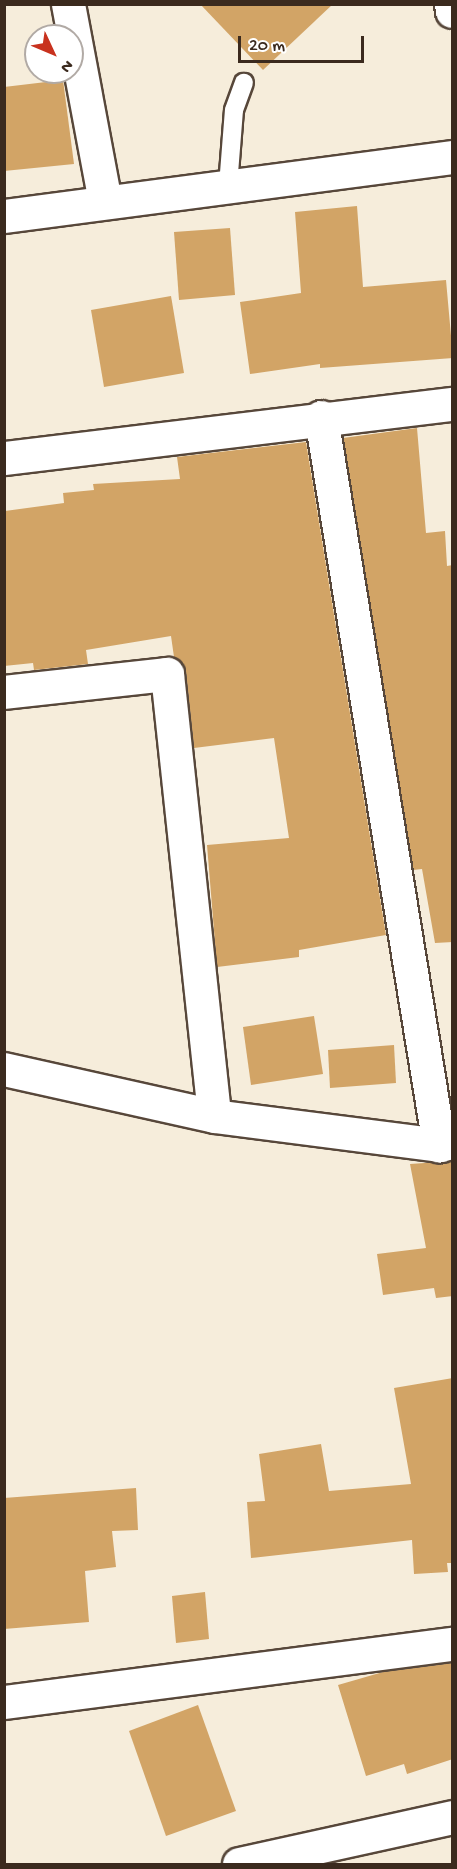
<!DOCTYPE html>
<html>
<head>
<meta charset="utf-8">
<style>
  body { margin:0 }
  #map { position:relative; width:457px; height:1869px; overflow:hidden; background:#f6eddb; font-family:"Gochi Hand",sans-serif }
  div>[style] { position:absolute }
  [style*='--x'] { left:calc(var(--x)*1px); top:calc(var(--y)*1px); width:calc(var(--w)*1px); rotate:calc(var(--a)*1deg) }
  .building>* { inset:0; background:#d2a466 }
  .roads { filter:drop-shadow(2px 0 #57473a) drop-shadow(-2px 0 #57473a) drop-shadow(0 2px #57473a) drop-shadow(0 -2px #57473a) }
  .lane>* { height:18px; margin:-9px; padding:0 9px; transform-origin:9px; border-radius:9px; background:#fff }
  .street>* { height:33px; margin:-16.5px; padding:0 16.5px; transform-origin:16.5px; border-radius:16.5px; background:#fff }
  .secondary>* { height:33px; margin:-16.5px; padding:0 16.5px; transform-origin:16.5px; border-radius:16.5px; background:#fff }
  span { translate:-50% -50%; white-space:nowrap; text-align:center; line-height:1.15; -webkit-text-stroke:4.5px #fff; paint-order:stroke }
  .frame { position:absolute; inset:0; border:6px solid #3b2a1e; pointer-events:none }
  .north { position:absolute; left:24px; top:24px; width:60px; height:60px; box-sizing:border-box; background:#fff; border:2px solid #b1aaa5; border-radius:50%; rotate:134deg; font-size:16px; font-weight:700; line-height:24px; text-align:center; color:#3b2a1e }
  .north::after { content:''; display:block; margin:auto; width:21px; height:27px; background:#c8321e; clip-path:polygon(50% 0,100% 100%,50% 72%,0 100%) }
  .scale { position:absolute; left:238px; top:36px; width:126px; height:27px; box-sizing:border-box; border:3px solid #3b2a1e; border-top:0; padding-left:8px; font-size:18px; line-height:21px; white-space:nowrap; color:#3b2a1e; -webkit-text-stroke:4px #fff; paint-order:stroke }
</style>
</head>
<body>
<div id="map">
  <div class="building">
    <div style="clip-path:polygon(200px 4px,333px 4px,263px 70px)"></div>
    <div style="clip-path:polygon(63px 80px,74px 164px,4px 171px,4px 87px)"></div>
    <div style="clip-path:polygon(357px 206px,363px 287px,446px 280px,453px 358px,320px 368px,320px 364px,250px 374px,240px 302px,301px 293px,295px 212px)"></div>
    <div style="clip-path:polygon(230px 228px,235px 295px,179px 300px,174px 232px)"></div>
    <div style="clip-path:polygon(171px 296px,184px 373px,104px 387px,91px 310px)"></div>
    <div style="clip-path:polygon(417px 428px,426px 533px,445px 531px,447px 566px,453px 565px,453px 942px,435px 943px,422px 869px,413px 870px,343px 438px)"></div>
    <div style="clip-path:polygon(306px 442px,386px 935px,299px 950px,299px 957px,217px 967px,207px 845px,289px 838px,274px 738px,194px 748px,186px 672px,174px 657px,171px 636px,86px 650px,88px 664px,34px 670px,33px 663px,4px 666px,5px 511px,64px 503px,63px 493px,94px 490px,93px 484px,180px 479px,177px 457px)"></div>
    <div style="clip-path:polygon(314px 1016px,323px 1074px,251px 1085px,243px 1027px)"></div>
    <div style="clip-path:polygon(394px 1045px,396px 1083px,330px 1088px,328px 1050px)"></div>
    <div style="clip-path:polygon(453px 1161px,453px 1296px,436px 1298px,434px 1288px,383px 1295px,377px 1254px,426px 1248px,410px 1164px)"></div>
    <div style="clip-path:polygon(453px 1378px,453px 1563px,447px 1563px,448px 1572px,414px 1574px,412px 1540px,251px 1558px,247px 1502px,265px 1501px,259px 1454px,321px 1444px,329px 1491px,411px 1484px,394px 1388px)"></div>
    <div style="clip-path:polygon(136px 1488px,138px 1530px,112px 1531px,116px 1567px,85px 1571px,89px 1622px,4px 1629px,4px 1498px)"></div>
    <div style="clip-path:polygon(205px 1592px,209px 1639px,176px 1643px,172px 1596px)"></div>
    <div style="clip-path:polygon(453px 1663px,453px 1759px,407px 1774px,404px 1764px,366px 1776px,338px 1685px,383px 1672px)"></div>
    <div style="clip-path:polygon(198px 1705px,236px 1811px,166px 1836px,129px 1731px)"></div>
  </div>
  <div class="roads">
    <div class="lane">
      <div style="--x:228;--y:186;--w:76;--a:-85.5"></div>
      <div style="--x:234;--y:110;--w:29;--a:-70"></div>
    </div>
    <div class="street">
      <div style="--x:68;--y:4;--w:201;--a:79.4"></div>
      <div style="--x:451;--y:4;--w:7;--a:82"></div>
      <div style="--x:321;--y:417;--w:738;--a:80.79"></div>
      <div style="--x:4;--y:458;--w:451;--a:-6.9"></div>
      <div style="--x:4;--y:692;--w:164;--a:-6.3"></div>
      <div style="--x:167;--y:674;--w:444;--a:83.9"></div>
      <div style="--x:4;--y:1069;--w:215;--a:12.6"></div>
      <div style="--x:214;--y:1116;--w:227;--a:7.3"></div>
      <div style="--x:439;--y:1145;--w:13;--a:-13"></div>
      <div style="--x:4;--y:1702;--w:452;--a:-7.4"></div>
      <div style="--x:239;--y:1864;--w:218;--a:-12.4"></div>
    </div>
    <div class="secondary">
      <div style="--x:4;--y:216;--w:452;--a:-7.5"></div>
    </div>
  </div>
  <div class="frame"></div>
  <div class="north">N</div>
  <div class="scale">20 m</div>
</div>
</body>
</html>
